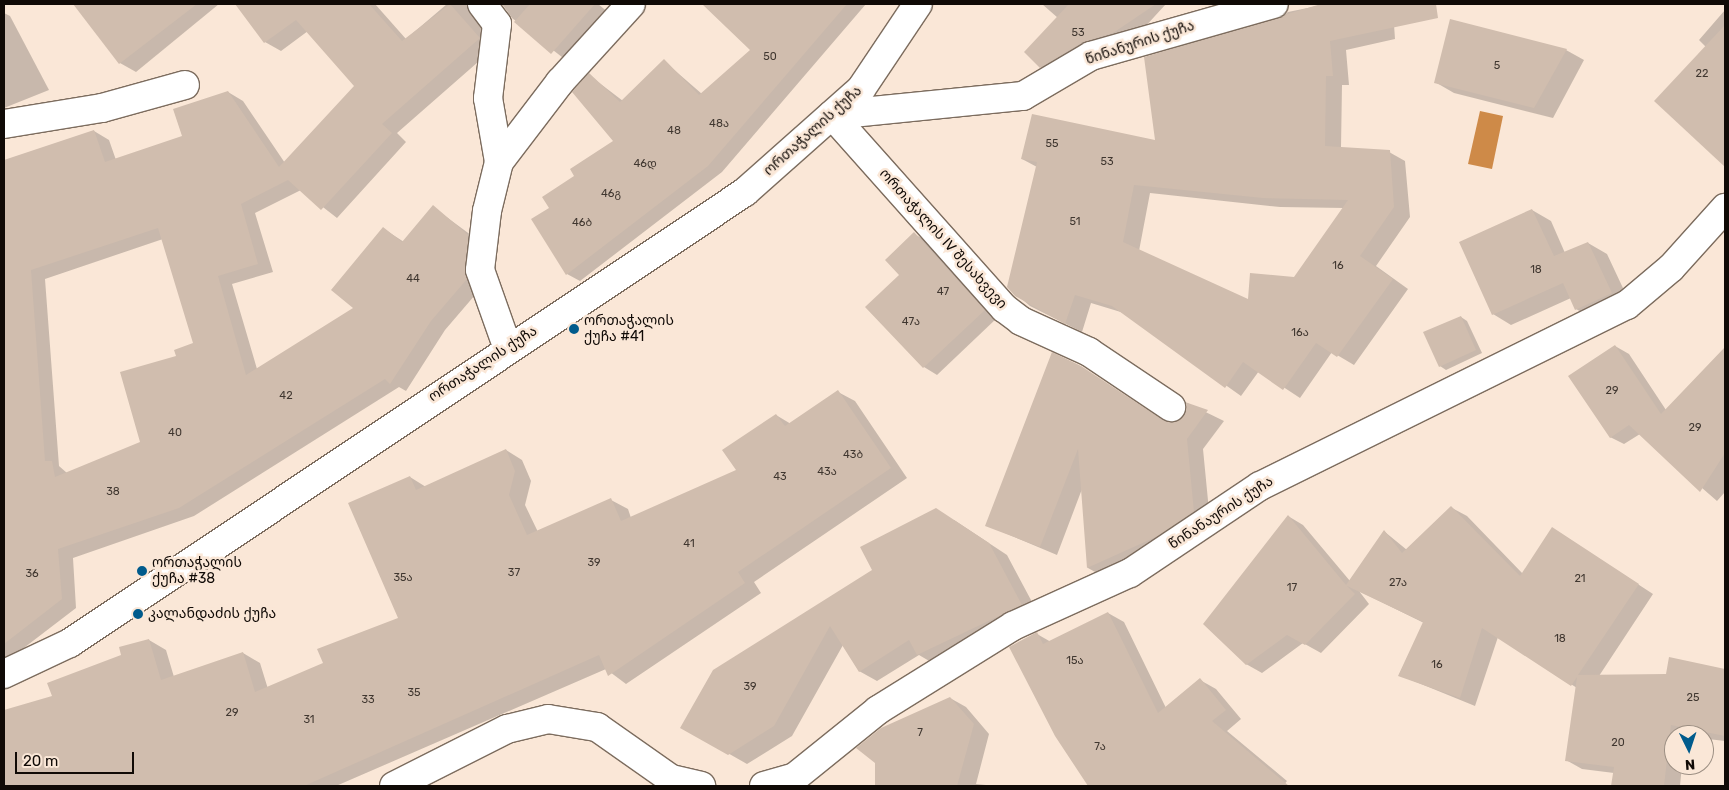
<!DOCTYPE html>
<html>
<head>
<meta charset="utf-8">
<style>
  body { margin:0 }
  #map { position:relative; width:1729px; height:790px; overflow:hidden; background:#fae7d7; font-family:Rubik,"Noto Sans Georgian",sans-serif }
  div>[style] { position:absolute }
  [style*='--x'] { left:calc(var(--x)*1px); top:calc(var(--y)*1px); width:calc(var(--w)*1px); rotate:calc(var(--a)*1deg) }
  .water>* { inset:0; background:#ce8a48 }
  .shadow>* { inset:0; background:#0003 }
  .building>* { inset:0; background:#d0bdae }
  .roads { filter:drop-shadow(1px 0 #7c6c5e) drop-shadow(-1px 0 #7c6c5e) drop-shadow(0 1px #7c6c5e) drop-shadow(0 -1px #7c6c5e) }
  .street>* { height:28px; margin:-14px; padding:0 14px; transform-origin:14px; border-radius:14px; background:#fff }
  .dots>* { width:14px; height:14px; translate:-50% -50%; box-sizing:border-box; border:2px solid #fae7d7; border-radius:50% }
  span { translate:-50% -50%; white-space:nowrap; text-align:center; line-height:1.15; -webkit-text-stroke:5px #fae7d7; paint-order:stroke }
  .number-label { font-size:11px; color:#403730 }
  .number-label span { -webkit-text-stroke-width:0 }
  .street-label { font-size:14px; color:#100a06 }
  .poi-label { font-size:14px; color:#100a06 }
  .left { translate:0 -50%; text-align:left }
  .frame { position:absolute; inset:0; border:5px solid #100a06; pointer-events:none }
  .north { position:absolute; left:1664px; top:725px; width:50px; height:50px; box-sizing:border-box; background:#fae7d7; border:1px solid #9c8f83; border-radius:50%; rotate:176deg; font-size:14px; font-weight:700; line-height:20px; text-align:center; color:#100a06 }
  .north::after { content:''; display:block; margin:auto; width:18px; height:22px; background:#005b8c; clip-path:polygon(50% 0,100% 100%,50% 72%,0 100%) }
  .scale { position:absolute; left:15px; top:752px; width:119px; height:22px; box-sizing:border-box; border:2px solid #100a06; border-top:0; padding-left:6px; font-size:15px; line-height:18px; white-space:nowrap; color:#100a06; -webkit-text-stroke:4px #fae7d7; paint-order:stroke }
</style>
</head>
<body>
<div id="map">
  <div class="water">
    <div style="clip-path:polygon(1480px 111px,1503px 116px,1492px 169px,1468px 164px)"></div>
  </div>
  <div class="shadow">
    <div style="clip-path:polygon(74px 4px,219px 4px,136px 72px,120px 63px)"></div>
    <div style="clip-path:polygon(evenodd,237px 4px,308px 4px,315px 13px,326px 4px,375px 4px,406px 39px,447px 4px,486px 4px,494px 48px,397px 133px,406px 142px,337px 218px,301px 190px,255px 213px,273px 272px,232px 284px,257px 369px,355px 308px,384px 229px,404px 242px,433px 207px,483px 244px,481px 288px,445px 330px,406px 391px,399px 387px,194px 516px,73px 558px,76px 608px,12px 657px,4px 657px,4px 171px,31px 165px,94px 131px,109px 140px,116px 160px,184px 137px,228px 92px,243px 101px,285px 163px,356px 86px,308px 31px,281px 51px,265px 42px,237px 4px,163px 239px,194px 344px,178px 357px,142px 443px,67px 473px,59px 466px,45px 279px,163px 239px)"></div>
    <div style="clip-path:polygon(502px 4px,598px 4px,609px 13px,567px 61px,512px 18px)"></div>
    <div style="clip-path:polygon(708px 4px,866px 4px,722px 172px,580px 281px,567px 274px,551px 208px,576px 176px,615px 141px,589px 75px,623px 101px,664px 61px,702px 94px,752px 50px)"></div>
    <div style="clip-path:polygon(1042px 4px,1166px 4px,1143px 29px,1054px 74px,1041px 67px,1058px 18px)"></div>
    <div style="clip-path:polygon(evenodd,1327px 4px,1381px 4px,1393px 10px,1395px 39px,1346px 50px,1349px 85px,1342px 85px,1341px 148px,1389px 152px,1405px 161px,1410px 217px,1376px 266px,1408px 289px,1354px 365px,1332px 352px,1300px 398px,1259px 371px,1241px 396px,1124px 313px,1091px 303px,1082px 332px,1030px 306px,1008px 287px,1037px 167px,1022px 159px,1157px 142px,1288px 12px,1327px 4px,1150px 193px,1280px 207px,1344px 208px,1295px 278px,1249px 301px,1139px 251px,1150px 193px)"></div>
    <div style="clip-path:polygon(1725px 10px,1725px 165px,1706px 47px,1699px 40px)"></div>
    <div style="clip-path:polygon(4px 13px,10px 16px,49px 90px,4px 108px)"></div>
    <div style="clip-path:polygon(1566px 50px,1584px 60px,1553px 118px,1454px 93px,1435px 82px)"></div>
    <div style="clip-path:polygon(1532px 210px,1551px 221px,1565px 253px,1588px 243px,1607px 254px,1630px 303px,1594px 319px,1576px 309px,1571px 298px,1511px 325px,1493px 314px)"></div>
    <div style="clip-path:polygon(914px 234px,927px 241px,997px 318px,937px 375px,924px 367px,901px 275px)"></div>
    <div style="clip-path:polygon(1461px 317px,1467px 321px,1482px 353px,1446px 370px,1440px 366px)"></div>
    <div style="clip-path:polygon(1615px 346px,1629px 354px,1666px 410px,1725px 349px,1725px 492px,1717px 501px,1640px 434px,1624px 444px,1610px 437px)"></div>
    <div style="clip-path:polygon(1081px 367px,1165px 422px,1179px 422px,1185px 416px,1187px 403px,1224px 421px,1203px 449px,1210px 521px,1104px 577px,1088px 568px,1082px 489px,1057px 555px,986px 525px)"></div>
    <div style="clip-path:polygon(838px 392px,855px 401px,907px 478px,754px 582px,761px 593px,626px 684px,606px 669px,336px 786px,4px 786px,4px 760px,15px 757px,4px 711px,53px 697px,149px 640px,166px 650px,174px 677px,243px 653px,260px 663px,268px 689px,324px 664px,400px 619px,410px 477px,426px 487px,506px 450px,522px 460px,531px 481px,525px 505px,538px 532px,611px 500px,628px 509px,631px 518px,738px 471px,776px 415px,791px 424px)"></div>
    <div style="clip-path:polygon(1452px 508px,1467px 516px,1523px 574px,1567px 538px,1653px 594px,1599px 676px,1667px 675px,1670px 659px,1725px 670px,1725px 741px,1674px 735px,1674px 765px,1682px 765px,1680px 786px,1613px 786px,1614px 773px,1582px 769px,1566px 760px,1577px 688px,1498px 637px,1475px 706px,1399px 675px,1424px 623px,1359px 591px,1369px 604px,1321px 653px,1303px 643px,1262px 673px,1246px 664px,1288px 516px,1303px 525px,1350px 581px,1385px 532px,1407px 550px)"></div>
    <div style="clip-path:polygon(954px 520px,1007px 555px,1039px 615px,936px 665px,919px 655px,877px 681px,859px 671px,843px 645px,792px 736px,747px 764px,682px 727px)"></div>
    <div style="clip-path:polygon(1108px 613px,1124px 622px,1166px 708px,1200px 680px,1216px 689px,1241px 719px,1227px 731px,1287px 781px,1283px 786px,1089px 786px,1056px 736px,1037px 634px,1051px 642px)"></div>
    <div style="clip-path:polygon(950px 698px,966px 707px,989px 734px,976px 784px,996px 786px,876px 786px,876px 762px)"></div>
  </div>
  <div class="building">
    <div style="clip-path:polygon(73px 4px,197px 4px,119px 64px)"></div>
    <div style="clip-path:polygon(evenodd,235px 4px,369px 4px,402px 41px,450px 4px,480px 38px,382px 124px,392px 133px,321px 210px,288px 180px,241px 204px,258px 264px,218px 276px,246px 375px,353px 308px,331px 290px,383px 227px,402px 242px,433px 205px,468px 235px,467px 279px,431px 321px,390px 384px,385px 379px,179px 508px,58px 549px,62px 599px,4px 644px,4px 160px,94px 130px,105px 162px,182px 136px,173px 109px,228px 91px,279px 167px,354px 86px,296px 20px,264px 43px,235px 4px,158px 228px,193px 343px,174px 350px,176px 356px,120px 372px,140px 442px,55px 477px,52px 461px,45px 461px,31px 270px,158px 228px)"></div>
    <div style="clip-path:polygon(530px 4px,595px 4px,551px 54px,514px 22px)"></div>
    <div style="clip-path:polygon(702px 4px,847px 4px,708px 166px,566px 275px,531px 219px,549px 208px,542px 197px,574px 176px,570px 169px,613px 141px,572px 92px,589px 73px,620px 102px,664px 59px,699px 95px,750px 50px)"></div>
    <div style="clip-path:polygon(1069px 4px,1156px 4px,1113px 33px,1083px 42px,1040px 68px,1024px 52px)"></div>
    <div style="clip-path:polygon(evenodd,1321px 4px,1436px 4px,1438px 18px,1330px 41px,1333px 76px,1326px 76px,1325px 146px,1390px 150px,1394px 207px,1360px 256px,1393px 279px,1337px 357px,1316px 343px,1283px 390px,1243px 362px,1225px 388px,1112px 306px,1075px 295px,1065px 324px,1015px 296px,1007px 287px,1037px 162px,1021px 159px,1032px 114px,1155px 140px,1144px 57px,1321px 4px,1134px 185px,1263px 198px,1348px 200px,1294px 277px,1250px 273px,1248px 299px,1123px 242px,1134px 185px)"></div>
    <div style="clip-path:polygon(1450px 19px,1567px 49px,1534px 108px,1434px 83px)"></div>
    <div style="clip-path:polygon(1725px 25px,1725px 167px,1654px 101px)"></div>
    <div style="clip-path:polygon(1532px 209px,1554px 256px,1588px 242px,1612px 293px,1575px 310px,1563px 283px,1492px 315px,1459px 242px)"></div>
    <div style="clip-path:polygon(914px 232px,985px 310px,923px 368px,865px 307px,899px 275px,885px 260px)"></div>
    <div style="clip-path:polygon(1461px 316px,1476px 350px,1439px 367px,1423px 332px)"></div>
    <div style="clip-path:polygon(1615px 345px,1661px 414px,1725px 347px,1725px 453px,1700px 492px,1629px 425px,1610px 438px,1568px 376px)"></div>
    <div style="clip-path:polygon(1052px 352px,1081px 366px,1163px 420px,1178px 421px,1184px 415px,1185px 402px,1208px 410px,1187px 439px,1194px 512px,1158px 536px,1087px 568px,1078px 449px,1040px 547px,985px 526px)"></div>
    <div style="clip-path:polygon(838px 390px,891px 468px,738px 572px,745px 583px,608px 676px,599px 655px,304px 786px,4px 786px,4px 710px,52px 696px,47px 683px,121px 655px,119px 647px,149px 639px,161px 680px,243px 652px,255px 692px,323px 663px,317px 649px,398px 618px,348px 503px,410px 476px,416px 490px,506px 449px,515px 471px,509px 495px,527px 535px,611px 498px,621px 521px,736px 470px,722px 450px,776px 414px,785px 426px)"></div>
    <div style="clip-path:polygon(1451px 506px,1520px 576px,1552px 527px,1639px 584px,1578px 675px,1666px 674px,1669px 657px,1725px 669px,1725px 736px,1671px 725px,1664px 786px,1611px 786px,1614px 767px,1565px 761px,1577px 677px,1571px 686px,1482px 628px,1460px 698px,1398px 676px,1423px 622px,1347px 586px,1355px 594px,1305px 645px,1287px 635px,1246px 665px,1203px 624px,1288px 515px,1346px 585px,1384px 530px,1402px 553px)"></div>
    <div style="clip-path:polygon(936px 508px,989px 543px,1022px 605px,917px 655px,909px 640px,859px 672px,830px 626px,774px 726px,728px 755px,680px 728px,713px 670px,872px 570px,860px 547px)"></div>
    <div style="clip-path:polygon(1108px 612px,1158px 713px,1200px 678px,1226px 710px,1212px 721px,1289px 786px,1088px 786px,1055px 736px,1009px 647px,1037px 632px,1043px 644px)"></div>
    <div style="clip-path:polygon(950px 697px,974px 724px,957px 786px,875px 786px,875px 763px,856px 748px,881px 728px)"></div>
  </div>
  <div class="roads">
    <div class="street">
      <div style="--x:482;--y:4;--w:25;--a:53"></div>
      <div style="--x:497;--y:24;--w:75;--a:96.9"></div>
      <div style="--x:488;--y:98;--w:65;--a:80.2"></div>
      <div style="--x:499;--y:162;--w:50;--a:103.8"></div>
      <div style="--x:487;--y:211;--w:59;--a:96.8"></div>
      <div style="--x:480;--y:270;--w:84;--a:70.5"></div>
      <div style="--x:832;--y:115;--w:192;--a:-5.7"></div>
      <div style="--x:1023;--y:96;--w:79;--a:-30.5"></div>
      <div style="--x:1091;--y:56;--w:190;--a:-15.9"></div>
      <div style="--x:832;--y:115;--w:259;--a:48.3"></div>
      <div style="--x:1004;--y:308;--w:21;--a:37"></div>
      <div style="--x:1021;--y:321;--w:75;--a:24.5"></div>
      <div style="--x:1089;--y:352;--w:99;--a:33.9"></div>
      <div style="--x:4;--y:124;--w:99;--a:-9.3"></div>
      <div style="--x:102;--y:108;--w:86;--a:-15.5"></div>
      <div style="--x:499;--y:162;--w:101;--a:-52.7"></div>
      <div style="--x:560;--y:82;--w:105;--a:-47.7"></div>
      <div style="--x:4;--y:674;--w:73;--a:-25.2"></div>
      <div style="--x:70;--y:643;--w:812;--a:-33.75"></div>
      <div style="--x:745;--y:192;--w:155;--a:-41.6"></div>
      <div style="--x:861;--y:89;--w:102;--a:-56.2"></div>
      <div style="--x:394;--y:786;--w:127;--a:-26.8"></div>
      <div style="--x:507;--y:729;--w:42;--a:-13.7"></div>
      <div style="--x:548;--y:719;--w:50;--a:9.3"></div>
      <div style="--x:597;--y:727;--w:90;--a:35.1"></div>
      <div style="--x:671;--y:779;--w:31;--a:13"></div>
      <div style="--x:764;--y:786;--w:32;--a:-16"></div>
      <div style="--x:795;--y:777;--w:107;--a:-38.9"></div>
      <div style="--x:878;--y:710;--w:159;--a:-31.9"></div>
      <div style="--x:1013;--y:626;--w:128;--a:-24.4"></div>
      <div style="--x:1130;--y:573;--w:156;--a:-33.8"></div>
      <div style="--x:1260;--y:486;--w:409;--a:-26.3"></div>
      <div style="--x:1627;--y:305;--w:57;--a:-40.1"></div>
      <div style="--x:1671;--y:268;--w:81;--a:-48"></div>
    </div>
  </div>
  <div class="dots">
    <div style="left:574px;top:329px;background:#005b8c"></div>
    <div style="left:142px;top:571px;background:#005b8c"></div>
    <div style="left:138px;top:614px;background:#005b8c"></div>
  </div>
  <div class="number-label">
    <span style="left:1078px;top:33px">53</span>
    <span style="left:770px;top:57px">50</span>
    <span style="left:1497px;top:66px">5</span>
    <span style="left:1702px;top:74px">22</span>
    <span style="left:719px;top:124px">48ა</span>
    <span style="left:674px;top:131px">48</span>
    <span style="left:1052px;top:144px">55</span>
    <span style="left:1107px;top:162px">53</span>
    <span style="left:645px;top:164px">46დ</span>
    <span style="left:611px;top:194px">46გ</span>
    <span style="left:1075px;top:222px">51</span>
    <span style="left:582px;top:223px">46ბ</span>
    <span style="left:1338px;top:266px">16</span>
    <span style="left:1536px;top:270px">18</span>
    <span style="left:413px;top:279px">44</span>
    <span style="left:943px;top:292px">47</span>
    <span style="left:911px;top:322px">47ა</span>
    <span style="left:1300px;top:333px">16ა</span>
    <span style="left:1612px;top:391px">29</span>
    <span style="left:286px;top:396px">42</span>
    <span style="left:1695px;top:428px">29</span>
    <span style="left:175px;top:433px">40</span>
    <span style="left:853px;top:455px">43ბ</span>
    <span style="left:827px;top:472px">43ა</span>
    <span style="left:780px;top:477px">43</span>
    <span style="left:113px;top:492px">38</span>
    <span style="left:689px;top:544px">41</span>
    <span style="left:594px;top:563px">39</span>
    <span style="left:514px;top:573px">37</span>
    <span style="left:32px;top:574px">36</span>
    <span style="left:403px;top:578px">35ა</span>
    <span style="left:1580px;top:579px">21</span>
    <span style="left:1398px;top:583px">27ა</span>
    <span style="left:1292px;top:588px">17</span>
    <span style="left:1560px;top:639px">18</span>
    <span style="left:1075px;top:661px">15ა</span>
    <span style="left:1437px;top:665px">16</span>
    <span style="left:750px;top:687px">39</span>
    <span style="left:414px;top:693px">35</span>
    <span style="left:1693px;top:698px">25</span>
    <span style="left:368px;top:700px">33</span>
    <span style="left:232px;top:713px">29</span>
    <span style="left:309px;top:720px">31</span>
    <span style="left:920px;top:733px">7</span>
    <span style="left:1618px;top:743px">20</span>
    <span style="left:1100px;top:747px">7ა</span>
  </div>
  <div class="street-label">
    <span style="left:1140px;top:43px;rotate:-18deg">წინანურის ქუჩა</span>
    <span style="left:813px;top:131px;rotate:-42deg">ორთაჭალის ქუჩა</span>
    <span style="left:943px;top:239px;rotate:48deg">ორთაჭალის IV შესახვევი</span>
    <span style="left:483px;top:364px;rotate:-33deg">ორთაჭალის ქუჩა</span>
    <span style="left:1221px;top:513px;rotate:-33deg">წინანაურის ქუჩა</span>
  </div>
  <div class="poi-label">
    <span class="left" style="left:584px;top:329px">ორთაჭალის<br>ქუჩა #41</span>
    <span class="left" style="left:152px;top:571px">ორთაჭალის<br>ქუჩა #38</span>
    <span class="left" style="left:148px;top:614px">კალანდაძის ქუჩა</span>
  </div>
  <div class="frame"></div>
  <div class="north">N</div>
  <div class="scale">20 m</div>
</div>
</body>
</html>
